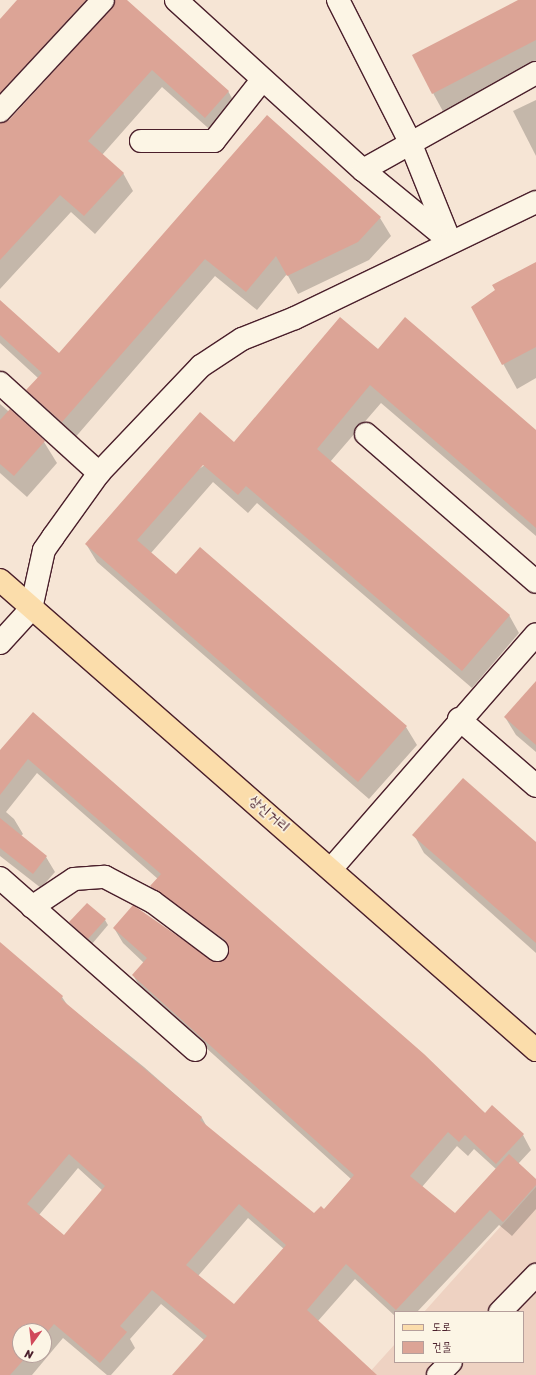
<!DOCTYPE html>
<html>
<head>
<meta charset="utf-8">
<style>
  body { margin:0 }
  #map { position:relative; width:536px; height:1375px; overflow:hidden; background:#f6e5d5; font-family:Sriracha,"Poor Story",sans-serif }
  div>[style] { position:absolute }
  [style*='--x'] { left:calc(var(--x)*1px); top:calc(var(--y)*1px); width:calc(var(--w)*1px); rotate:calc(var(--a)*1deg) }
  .built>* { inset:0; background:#eed2c2 }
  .shadow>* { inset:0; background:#0003 }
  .building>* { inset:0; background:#dca496 }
  .roads { filter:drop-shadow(1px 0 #4a1f2b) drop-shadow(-1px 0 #4a1f2b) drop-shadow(0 1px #4a1f2b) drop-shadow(0 -1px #4a1f2b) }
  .minor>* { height:22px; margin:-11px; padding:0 11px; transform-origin:11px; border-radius:11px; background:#fcf5e5 }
  .major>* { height:22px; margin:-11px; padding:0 11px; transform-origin:11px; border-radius:11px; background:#fbddab }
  span { translate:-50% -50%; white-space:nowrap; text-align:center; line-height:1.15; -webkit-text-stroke:3px #fcf5e5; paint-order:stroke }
  .street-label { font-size:15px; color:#4a1f2b }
  .legend { position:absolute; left:394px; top:1311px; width:130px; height:52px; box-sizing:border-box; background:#fcf5e5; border:1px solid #b59f9b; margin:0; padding:5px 7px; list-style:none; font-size:12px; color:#4a1f2b }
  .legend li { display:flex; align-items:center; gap:8px; height:20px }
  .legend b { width:20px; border:1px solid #b59f9b }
  .north { position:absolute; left:12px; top:1323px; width:40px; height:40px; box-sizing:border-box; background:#fcf5e5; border:1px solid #b59f9b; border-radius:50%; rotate:195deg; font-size:11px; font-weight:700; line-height:16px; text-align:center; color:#4a1f2b }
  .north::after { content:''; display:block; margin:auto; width:14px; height:18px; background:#d1495b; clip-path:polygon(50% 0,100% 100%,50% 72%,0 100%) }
</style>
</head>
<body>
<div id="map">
  <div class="built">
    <div style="clip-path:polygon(536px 1187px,536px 1375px,367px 1375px,395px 1344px,395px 1362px,523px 1362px,523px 1312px,424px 1312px)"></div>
  </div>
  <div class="shadow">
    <div style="clip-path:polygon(19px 0,126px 0,228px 91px,238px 109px,216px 135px,162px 87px,102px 155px,123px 173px,133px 191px,95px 234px,71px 212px,0 289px,0 123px,10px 120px,114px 6px,104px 9px,0 123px,0 21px)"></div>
    <div style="clip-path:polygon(520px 0,536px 0,536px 68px,445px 115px,433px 93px)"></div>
    <div style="clip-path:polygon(536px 100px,536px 156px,513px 111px)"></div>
    <div style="clip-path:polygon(267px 116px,380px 218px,391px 236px,369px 260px,298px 294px,287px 274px,257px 310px,215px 276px,73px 440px,38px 409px,28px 390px,38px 378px,0 343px,0 302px,59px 355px)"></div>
    <div style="clip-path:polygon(536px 263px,536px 378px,517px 389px,472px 307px)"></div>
    <div style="clip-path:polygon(378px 350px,536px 432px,536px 536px,381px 403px,330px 462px,509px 615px,519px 633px,472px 688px,257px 503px,248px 513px,213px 482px,151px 553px,177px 576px,200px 549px,406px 727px,417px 745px,369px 799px,97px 562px,86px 544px)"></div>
    <div style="clip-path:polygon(0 404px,44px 442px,57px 463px,27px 497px,0 473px)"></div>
    <div style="clip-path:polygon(536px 682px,536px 752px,516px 735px,505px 717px)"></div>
    <div style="clip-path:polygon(evenodd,33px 714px,486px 1114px,523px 1135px,531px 1150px,518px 1164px,536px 1180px,536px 1209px,512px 1236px,499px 1225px,417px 1312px,395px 1312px,395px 1316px,355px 1279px,318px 1321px,372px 1375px,174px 1375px,204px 1340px,161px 1304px,130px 1339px,135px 1348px,111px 1375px,107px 1375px,63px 1338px,32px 1375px,0 1375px,0 943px,62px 997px,68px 1006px,144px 1067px,202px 1118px,207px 1127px,314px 1214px,324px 1210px,351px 1179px,142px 990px,133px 975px,144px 963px,123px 943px,114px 928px,209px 961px,223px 962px,230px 952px,160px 901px,151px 886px,158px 879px,37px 773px,6px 812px,14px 819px,23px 834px,21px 836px,46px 857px,55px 872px,41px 888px,0 856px,0 751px,33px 714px,457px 1146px,468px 1156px,474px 1149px,496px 1169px,455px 1215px,422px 1187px,457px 1146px,33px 714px,78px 1168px,103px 1191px,64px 1237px,39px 1215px,78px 1168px,33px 714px,248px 1218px,284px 1249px,234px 1306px,198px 1276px,248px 1218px,33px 714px,20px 1331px,44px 1331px,44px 1355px,20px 1355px,20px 1331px)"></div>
    <div style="clip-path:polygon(414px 835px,536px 843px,536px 953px,424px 853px)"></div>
    <div style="clip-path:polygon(105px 920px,108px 925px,92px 944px,70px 923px)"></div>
  </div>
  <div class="building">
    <div style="clip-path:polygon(17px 0,86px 0,0 93px,0 19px)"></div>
    <div style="clip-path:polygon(115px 0,127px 0,229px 91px,205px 118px,152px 70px,88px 141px,124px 173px,84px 216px,60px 195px,0 260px,0 123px,9px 120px,112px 8px)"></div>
    <div style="clip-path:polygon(518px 0,536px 0,536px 40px,432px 94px,412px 55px)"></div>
    <div style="clip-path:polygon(267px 115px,381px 217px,358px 242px,287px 276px,276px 256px,246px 292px,205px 259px,62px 422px,26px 390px,42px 373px,0 335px,0 300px,59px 353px)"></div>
    <div style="clip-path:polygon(536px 262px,536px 347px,502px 365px,471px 307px,495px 290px,492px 285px)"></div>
    <div style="clip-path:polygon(340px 317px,378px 349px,405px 317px,536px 430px,536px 528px,370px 385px,317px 449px,510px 615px,462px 671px,246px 486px,238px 495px,203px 465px,137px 540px,176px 574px,200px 547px,407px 726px,358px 782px,85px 544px,200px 412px,234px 442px)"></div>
    <div style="clip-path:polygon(10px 409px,45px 441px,14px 476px,0 464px,0 420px)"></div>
    <div style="clip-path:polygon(536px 681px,536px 745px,504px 717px)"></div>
    <div style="clip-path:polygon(evenodd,33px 712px,424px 1054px,485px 1113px,492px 1105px,524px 1134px,496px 1164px,465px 1135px,459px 1142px,448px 1132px,410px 1176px,455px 1213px,509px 1154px,536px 1179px,536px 1185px,503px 1222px,490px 1210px,396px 1310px,346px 1264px,307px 1310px,377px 1375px,172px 1375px,207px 1336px,152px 1290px,120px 1326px,127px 1332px,100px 1363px,54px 1324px,44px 1336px,44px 1331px,20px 1331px,20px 1355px,28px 1355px,10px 1375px,0 1375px,0 942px,63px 996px,61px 999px,202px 1117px,200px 1120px,314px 1213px,321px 1206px,324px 1209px,354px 1175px,132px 975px,147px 958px,113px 928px,133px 905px,215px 962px,227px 957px,229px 951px,225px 940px,150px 886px,161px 874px,28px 759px,0 795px,0 750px,33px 712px,69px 1154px,105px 1186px,64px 1235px,27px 1204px,69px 1154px,33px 712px,239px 1204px,286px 1245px,234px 1304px,186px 1265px,239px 1204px)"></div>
    <div style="clip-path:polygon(463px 778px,536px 842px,536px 943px,412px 835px)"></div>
    <div style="clip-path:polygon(0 818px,47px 856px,33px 874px,0 848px)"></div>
    <div style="clip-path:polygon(87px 903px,106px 919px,88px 939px,69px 922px)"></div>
  </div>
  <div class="roads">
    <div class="minor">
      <div style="--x:176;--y:0;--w:253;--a:42.3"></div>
      <div style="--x:363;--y:170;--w:114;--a:39.3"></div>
      <div style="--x:338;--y:0;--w:159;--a:63.1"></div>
      <div style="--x:410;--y:142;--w:105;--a:68.1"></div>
      <div style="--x:0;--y:111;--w:151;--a:-47.1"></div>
      <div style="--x:141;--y:141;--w:73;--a:0"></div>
      <div style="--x:214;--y:141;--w:78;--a:-51.8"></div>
      <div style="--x:363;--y:170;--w:198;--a:-29.3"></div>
      <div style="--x:0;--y:383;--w:134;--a:42.3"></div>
      <div style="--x:366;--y:434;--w:225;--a:41"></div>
      <div style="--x:0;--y:643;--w:46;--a:-47.6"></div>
      <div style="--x:31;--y:609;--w:60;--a:-77.6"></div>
      <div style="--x:44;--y:550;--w:16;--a:-55"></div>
      <div style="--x:53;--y:537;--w:79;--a:-54.3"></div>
      <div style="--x:99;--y:473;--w:148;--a:-46.4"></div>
      <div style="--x:201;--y:366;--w:49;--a:-33.4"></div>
      <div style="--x:242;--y:339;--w:57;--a:-21.6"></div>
      <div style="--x:295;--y:318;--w:267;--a:-25.7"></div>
      <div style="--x:459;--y:719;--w:102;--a:41"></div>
      <div style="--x:332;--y:868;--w:310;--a:-48.9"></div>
      <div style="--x:0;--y:878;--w:260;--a:41.4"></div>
      <div style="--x:32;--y:907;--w:50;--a:-33.7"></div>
      <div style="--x:74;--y:879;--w:31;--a:-4"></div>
      <div style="--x:105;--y:877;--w:54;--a:27.5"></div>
      <div style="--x:153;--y:902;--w:80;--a:36.9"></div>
      <div style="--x:500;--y:1312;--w:52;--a:-45.8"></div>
      <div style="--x:438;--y:1375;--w:18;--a:-45"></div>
    </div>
    <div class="major">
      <div style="--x:0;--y:580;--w:713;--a:41.25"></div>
    </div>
  </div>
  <div class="street-label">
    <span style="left:269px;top:814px;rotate:41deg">상신거리</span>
  </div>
  <ul class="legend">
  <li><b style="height:5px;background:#fbddab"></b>도로</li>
  <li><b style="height:11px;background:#dca496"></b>건물</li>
  </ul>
  <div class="north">N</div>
</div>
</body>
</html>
